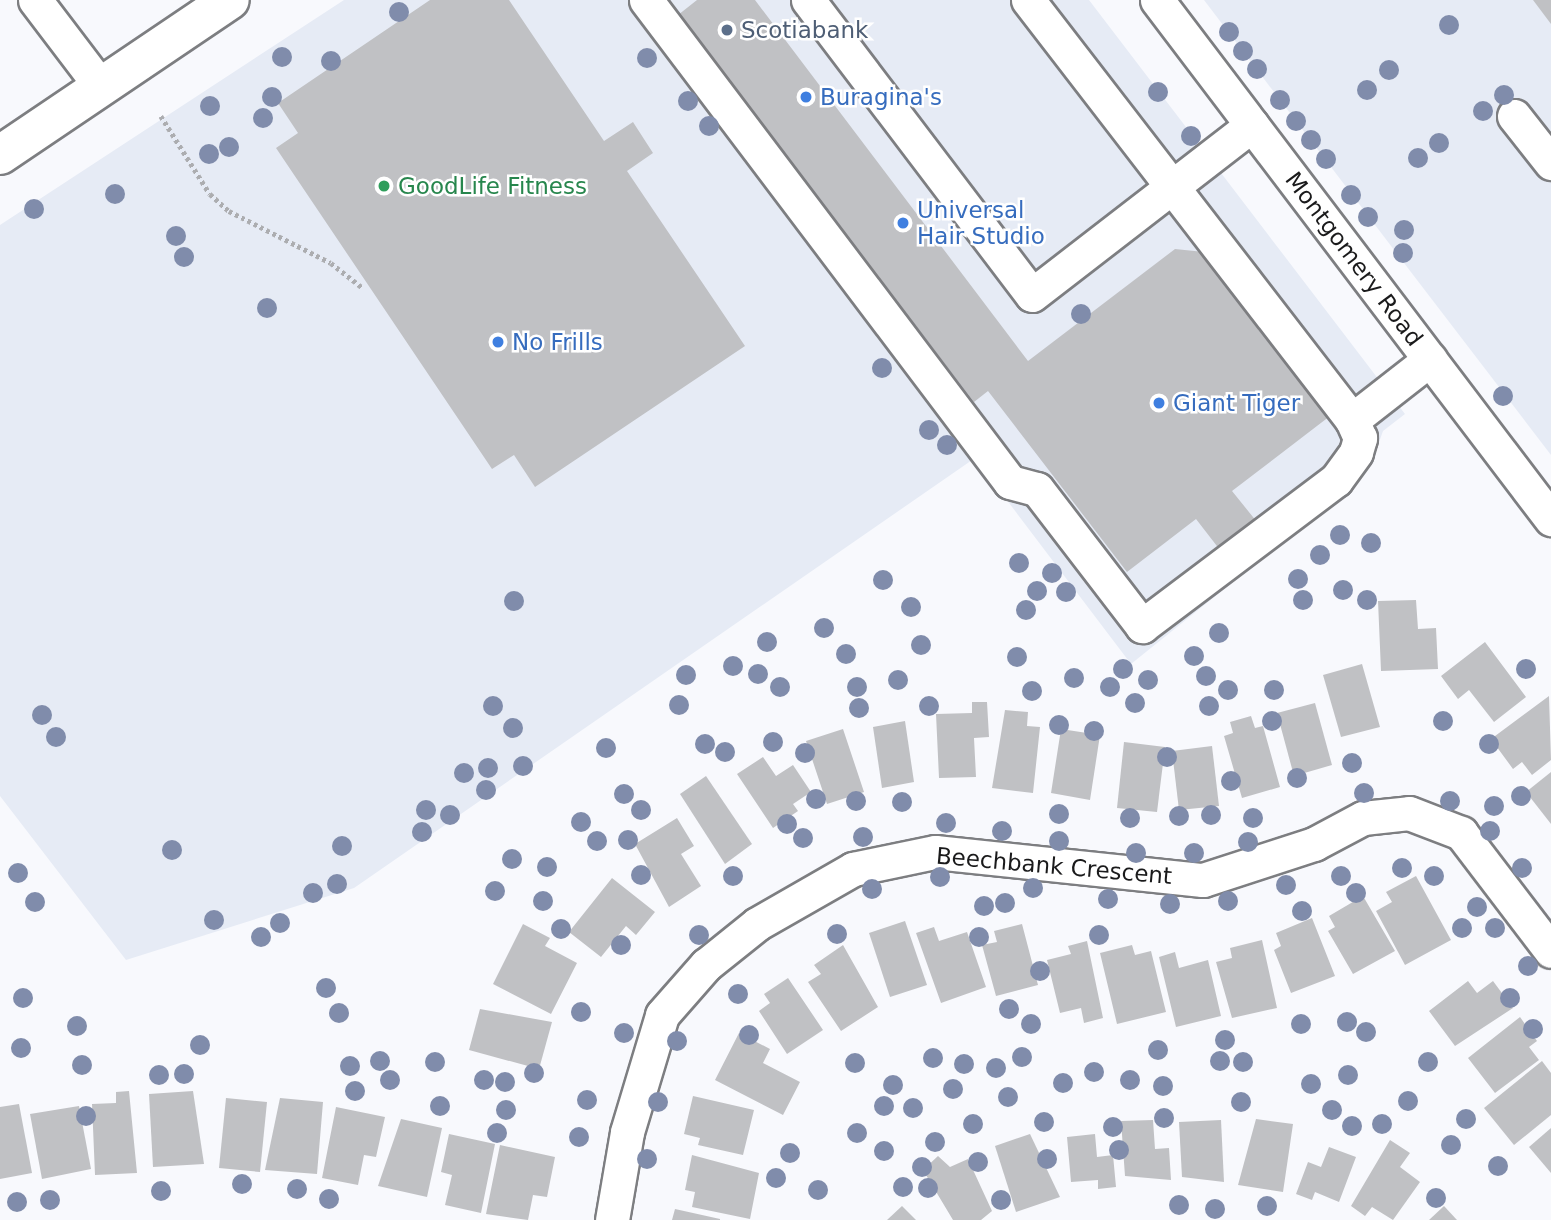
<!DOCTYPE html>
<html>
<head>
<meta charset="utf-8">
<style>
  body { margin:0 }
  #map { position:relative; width:1551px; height:1220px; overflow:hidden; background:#f8f9fd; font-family:"DejaVu Sans",sans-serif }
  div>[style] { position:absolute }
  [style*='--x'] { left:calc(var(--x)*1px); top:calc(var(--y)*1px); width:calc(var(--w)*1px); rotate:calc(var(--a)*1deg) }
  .built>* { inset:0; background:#e6ebf5 }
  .building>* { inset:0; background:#c0c1c4 }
  .path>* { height:4.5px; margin-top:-2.25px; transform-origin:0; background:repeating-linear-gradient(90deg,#acadb0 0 3.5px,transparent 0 7px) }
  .roads { filter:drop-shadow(2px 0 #7d7e81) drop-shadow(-2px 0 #7d7e81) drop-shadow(0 2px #7d7e81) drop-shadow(0 -2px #7d7e81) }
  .minor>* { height:33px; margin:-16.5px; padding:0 16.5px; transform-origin:16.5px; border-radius:16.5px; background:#fff }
  .major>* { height:38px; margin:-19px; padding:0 19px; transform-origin:19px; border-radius:19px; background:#fff }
  .trees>* { width:20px; height:20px; margin:-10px; border-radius:50%; background:#808cab }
  .dots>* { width:19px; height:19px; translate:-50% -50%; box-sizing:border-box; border:4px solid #fff; border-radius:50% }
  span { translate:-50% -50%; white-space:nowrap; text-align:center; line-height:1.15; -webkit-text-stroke:5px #fff; paint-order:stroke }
  .service-label { font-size:23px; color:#4e5e75 }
  .left { translate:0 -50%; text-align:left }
  .shop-label { font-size:23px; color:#366cbe }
  .leisure-label { font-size:23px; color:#27864d }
  .street-label { font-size:23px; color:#1a1a1b }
</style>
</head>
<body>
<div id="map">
  <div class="built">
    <div style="clip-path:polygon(344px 0,1089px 0,1405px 414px,1383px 431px,1373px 459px,1352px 486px,1131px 664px,975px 458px,354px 888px,126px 960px,0 796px,0 225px)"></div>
    <div style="clip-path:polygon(1204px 0,1551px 0,1551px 455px,1404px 263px)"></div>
  </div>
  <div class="building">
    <div style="clip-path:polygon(430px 0,509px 0,604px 141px,633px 122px,653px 153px,627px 171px,745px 346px,535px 487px,514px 455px,492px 469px,276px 148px,298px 133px,278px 103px)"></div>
    <div style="clip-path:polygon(697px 0,755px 0,1028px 361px,1175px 249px,1204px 252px,1330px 416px,1232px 491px,1257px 522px,1220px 550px,1196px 519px,1127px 572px,988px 391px,974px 402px,678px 15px)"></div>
    <div style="clip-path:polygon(1533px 0,1551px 0,1551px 24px)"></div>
    <div style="clip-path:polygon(1416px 600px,1418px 629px,1436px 628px,1438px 669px,1381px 671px,1378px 601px)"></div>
    <div style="clip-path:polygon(1485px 642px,1526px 697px,1494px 722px,1469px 690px,1458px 699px,1441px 676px)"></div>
    <div style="clip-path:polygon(1362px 664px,1380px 727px,1341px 737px,1323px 675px)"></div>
    <div style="clip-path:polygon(1549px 696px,1551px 760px,1532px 775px,1522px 762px,1513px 769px,1491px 739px)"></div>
    <div style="clip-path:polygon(972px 702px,987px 702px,989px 737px,974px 738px,976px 777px,939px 778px,936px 714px,972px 713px)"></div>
    <div style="clip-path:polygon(1315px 703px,1332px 765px,1294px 776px,1277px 713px)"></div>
    <div style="clip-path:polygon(1005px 710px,1028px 712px,1027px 726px,1040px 727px,1033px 793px,992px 788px)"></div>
    <div style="clip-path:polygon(1251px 716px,1255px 728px,1263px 726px,1280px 787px,1242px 798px,1224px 736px,1233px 733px,1230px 722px)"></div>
    <div style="clip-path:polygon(905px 721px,914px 782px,882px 788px,873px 727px)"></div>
    <div style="clip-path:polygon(843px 729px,864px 792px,827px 804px,806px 741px)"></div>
    <div style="clip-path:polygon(1061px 729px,1100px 735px,1090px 800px,1051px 793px)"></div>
    <div style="clip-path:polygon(1124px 742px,1165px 747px,1157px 812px,1117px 808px)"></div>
    <div style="clip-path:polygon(1212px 746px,1219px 806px,1179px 810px,1172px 751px)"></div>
    <div style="clip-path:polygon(763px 757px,776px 776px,793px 765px,811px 792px,793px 804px,798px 811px,773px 828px,737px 774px)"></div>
    <div style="clip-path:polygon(1551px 772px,1551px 824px,1526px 792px)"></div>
    <div style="clip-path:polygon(706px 776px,752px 844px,725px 864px,680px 794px)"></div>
    <div style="clip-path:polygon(677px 818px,694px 846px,681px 854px,701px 886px,669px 907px,635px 844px)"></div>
    <div style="clip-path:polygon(1416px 876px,1451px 940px,1405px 965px,1376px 911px,1392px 902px,1386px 892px)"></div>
    <div style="clip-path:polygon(612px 878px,655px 912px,636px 935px,626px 926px,601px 957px,569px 932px)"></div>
    <div style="clip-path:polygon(1363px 896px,1395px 951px,1353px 974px,1328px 931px,1335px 927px,1329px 916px)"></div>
    <div style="clip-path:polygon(1312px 918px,1335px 976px,1291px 993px,1274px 950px,1281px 946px,1276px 933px)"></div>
    <div style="clip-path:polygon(905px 921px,927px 985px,890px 997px,869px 933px)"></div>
    <div style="clip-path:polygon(523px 924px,550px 938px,545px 946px,577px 963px,551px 1014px,493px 984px)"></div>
    <div style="clip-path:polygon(1022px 924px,1038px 985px,996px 996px,982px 945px,997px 942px,994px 931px)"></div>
    <div style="clip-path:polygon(934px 927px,939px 941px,967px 932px,986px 987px,941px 1003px,916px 933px)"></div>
    <div style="clip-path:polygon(1262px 940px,1277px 1008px,1232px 1018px,1216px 962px,1232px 958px,1230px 948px)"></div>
    <div style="clip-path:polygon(1087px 941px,1103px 1018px,1084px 1023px,1081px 1008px,1060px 1013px,1047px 960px,1071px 954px,1068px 946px)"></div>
    <div style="clip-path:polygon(843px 945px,878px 1007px,841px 1031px,808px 982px,821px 974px,814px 965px)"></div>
    <div style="clip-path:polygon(1132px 945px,1135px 955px,1151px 951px,1166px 1012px,1117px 1024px,1100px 953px)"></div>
    <div style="clip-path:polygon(1175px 952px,1179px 968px,1208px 960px,1221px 1016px,1176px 1027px,1159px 957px)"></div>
    <div style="clip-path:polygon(788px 978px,823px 1030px,787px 1054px,759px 1011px,770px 1003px,764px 994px)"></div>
    <div style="clip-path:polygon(1468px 981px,1477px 993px,1493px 981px,1513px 1008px,1455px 1046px,1429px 1011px)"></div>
    <div style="clip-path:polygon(480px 1009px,552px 1022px,539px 1069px,469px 1050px)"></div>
    <div style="clip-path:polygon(1520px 1017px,1537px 1041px,1529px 1047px,1539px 1060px,1495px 1093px,1468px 1058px)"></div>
    <div style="clip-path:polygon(739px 1033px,770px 1049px,763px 1063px,800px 1082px,783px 1115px,715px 1080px)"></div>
    <div style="clip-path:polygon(1542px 1061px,1551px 1073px,1551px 1115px,1514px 1145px,1484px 1108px)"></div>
    <div style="clip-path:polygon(129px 1091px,137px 1173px,95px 1175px,92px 1104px,116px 1103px,116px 1092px)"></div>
    <div style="clip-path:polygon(193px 1091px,204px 1164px,153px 1167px,149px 1094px)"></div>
    <div style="clip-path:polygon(693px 1096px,754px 1110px,743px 1155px,698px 1145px,700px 1138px,684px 1134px)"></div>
    <div style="clip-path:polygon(226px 1098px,267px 1102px,260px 1172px,219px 1168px)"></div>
    <div style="clip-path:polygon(280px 1098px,323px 1102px,317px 1174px,265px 1170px)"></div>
    <div style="clip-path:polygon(19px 1104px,32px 1173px,0 1179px,0 1107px)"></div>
    <div style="clip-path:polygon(79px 1106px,91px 1169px,42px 1179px,30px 1114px)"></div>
    <div style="clip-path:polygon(336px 1107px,385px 1117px,376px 1157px,364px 1155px,358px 1185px,322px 1178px)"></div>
    <div style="clip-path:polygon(401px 1119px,442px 1128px,427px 1197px,378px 1186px)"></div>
    <div style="clip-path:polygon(1256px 1119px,1293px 1124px,1283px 1192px,1238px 1185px)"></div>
    <div style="clip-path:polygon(1153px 1120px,1155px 1149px,1169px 1148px,1171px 1180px,1125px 1176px,1121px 1121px)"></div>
    <div style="clip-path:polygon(1221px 1120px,1224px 1182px,1182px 1177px,1179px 1122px)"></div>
    <div style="clip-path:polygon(1551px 1128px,1551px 1173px,1529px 1147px)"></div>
    <div style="clip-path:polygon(449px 1134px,495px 1144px,481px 1213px,445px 1205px,452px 1175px,441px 1172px)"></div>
    <div style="clip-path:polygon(1030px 1134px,1060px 1197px,1016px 1212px,995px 1146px)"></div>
    <div style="clip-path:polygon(1095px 1134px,1097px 1157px,1113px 1155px,1116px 1187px,1098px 1189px,1098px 1180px,1071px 1182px,1067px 1137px)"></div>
    <div style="clip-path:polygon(1390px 1140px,1410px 1153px,1400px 1167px,1420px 1182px,1393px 1220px,1372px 1207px,1365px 1216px,1351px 1206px)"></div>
    <div style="clip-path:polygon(500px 1145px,555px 1157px,547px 1197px,533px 1195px,528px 1220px,486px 1214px)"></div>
    <div style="clip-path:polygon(1329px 1147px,1356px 1157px,1339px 1202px,1315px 1192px,1312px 1200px,1296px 1194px,1308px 1162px,1321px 1167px)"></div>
    <div style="clip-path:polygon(692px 1155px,759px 1173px,750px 1219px,692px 1207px,695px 1192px,685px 1190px)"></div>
    <div style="clip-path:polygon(938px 1156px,950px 1167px,968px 1159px,992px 1211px,981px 1220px,953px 1220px,923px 1170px)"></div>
    <div style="clip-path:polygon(902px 1206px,916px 1220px,887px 1220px)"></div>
    <div style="clip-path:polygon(1444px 1206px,1457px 1220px,1429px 1220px)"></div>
    <div style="clip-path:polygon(675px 1209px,720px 1219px,720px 1220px,672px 1220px)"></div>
  </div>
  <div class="path">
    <div style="--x:161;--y:116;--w:92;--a:57.9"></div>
    <div style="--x:210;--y:194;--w:25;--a:42"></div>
    <div style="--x:229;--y:211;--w:114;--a:27"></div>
    <div style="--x:331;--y:263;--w:41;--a:38"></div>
  </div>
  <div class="roads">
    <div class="minor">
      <div style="--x:35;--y:0;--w:109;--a:52.8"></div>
      <div style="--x:646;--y:0;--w:604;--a:52.94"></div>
      <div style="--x:1010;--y:482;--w:28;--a:15"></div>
      <div style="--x:1037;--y:489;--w:173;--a:52.5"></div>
      <div style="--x:1142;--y:626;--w:243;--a:-37"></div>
      <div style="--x:1336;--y:480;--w:34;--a:-54"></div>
      <div style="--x:1356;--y:452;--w:15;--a:-74"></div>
      <div style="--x:1360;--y:438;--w:20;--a:-114"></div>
      <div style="--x:1352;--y:420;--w:99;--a:-38"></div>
      <div style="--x:808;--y:0;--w:370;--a:52.8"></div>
      <div style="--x:1032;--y:295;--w:278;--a:-37.7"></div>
      <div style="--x:1028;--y:0;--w:530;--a:52.35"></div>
      <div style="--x:1157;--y:0;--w:652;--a:52.8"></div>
      <div style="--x:1514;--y:116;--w:60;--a:51.8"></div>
      <div style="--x:612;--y:1220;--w:89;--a:-80.3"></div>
      <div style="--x:627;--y:1132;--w:122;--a:-73.3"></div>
      <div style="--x:662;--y:1015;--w:67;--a:-48.7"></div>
      <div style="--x:706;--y:965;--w:65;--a:-38.8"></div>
      <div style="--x:757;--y:924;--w:111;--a:-29.8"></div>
      <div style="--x:853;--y:869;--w:84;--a:-11.7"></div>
      <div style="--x:935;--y:852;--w:269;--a:6"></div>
      <div style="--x:1203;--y:880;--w:117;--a:-18"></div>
      <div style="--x:1314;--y:844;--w:55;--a:-28"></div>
      <div style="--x:1363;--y:818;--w:46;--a:-6.2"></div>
      <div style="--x:1409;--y:813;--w:56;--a:21"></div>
      <div style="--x:1461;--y:833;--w:148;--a:52.7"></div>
    </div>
    <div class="major">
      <div style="--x:0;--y:155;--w:277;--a:-34"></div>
    </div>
  </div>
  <div class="trees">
    <div style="left:399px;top:12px"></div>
    <div style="left:1449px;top:25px"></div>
    <div style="left:1229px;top:32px"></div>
    <div style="left:1243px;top:51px"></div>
    <div style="left:282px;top:57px"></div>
    <div style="left:647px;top:58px"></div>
    <div style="left:331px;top:61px"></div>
    <div style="left:1257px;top:69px"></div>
    <div style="left:1389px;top:70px"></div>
    <div style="left:1367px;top:90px"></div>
    <div style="left:1158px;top:92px"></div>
    <div style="left:1504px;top:95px"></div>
    <div style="left:272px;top:97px"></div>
    <div style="left:1280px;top:100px"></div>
    <div style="left:688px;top:101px"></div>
    <div style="left:210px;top:106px"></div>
    <div style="left:1483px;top:111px"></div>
    <div style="left:263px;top:118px"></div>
    <div style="left:1296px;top:121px"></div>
    <div style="left:709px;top:126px"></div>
    <div style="left:1191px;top:136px"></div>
    <div style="left:1311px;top:140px"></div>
    <div style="left:1439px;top:143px"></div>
    <div style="left:229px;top:147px"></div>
    <div style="left:209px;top:154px"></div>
    <div style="left:1418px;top:158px"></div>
    <div style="left:1326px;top:159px"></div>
    <div style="left:115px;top:194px"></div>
    <div style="left:1351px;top:195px"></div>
    <div style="left:34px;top:209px"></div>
    <div style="left:1368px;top:217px"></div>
    <div style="left:1404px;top:230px"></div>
    <div style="left:176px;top:236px"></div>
    <div style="left:1403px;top:253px"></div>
    <div style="left:184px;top:257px"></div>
    <div style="left:267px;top:308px"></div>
    <div style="left:1081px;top:314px"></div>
    <div style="left:882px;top:368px"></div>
    <div style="left:1503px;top:396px"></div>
    <div style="left:929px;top:430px"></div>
    <div style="left:947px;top:445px"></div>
    <div style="left:1340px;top:535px"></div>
    <div style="left:1371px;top:543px"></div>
    <div style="left:1320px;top:555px"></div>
    <div style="left:1019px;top:563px"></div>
    <div style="left:1052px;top:573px"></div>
    <div style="left:1298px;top:579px"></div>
    <div style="left:883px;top:580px"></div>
    <div style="left:1343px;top:590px"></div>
    <div style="left:1037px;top:591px"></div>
    <div style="left:1066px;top:592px"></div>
    <div style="left:1303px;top:600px"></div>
    <div style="left:1367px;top:600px"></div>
    <div style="left:514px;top:601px"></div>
    <div style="left:911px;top:607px"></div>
    <div style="left:1026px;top:610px"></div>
    <div style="left:824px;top:628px"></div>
    <div style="left:1219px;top:633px"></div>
    <div style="left:767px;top:642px"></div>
    <div style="left:921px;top:645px"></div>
    <div style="left:846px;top:654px"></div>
    <div style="left:1194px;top:656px"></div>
    <div style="left:1017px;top:657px"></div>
    <div style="left:733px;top:666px"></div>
    <div style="left:1123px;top:669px"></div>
    <div style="left:1526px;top:669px"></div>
    <div style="left:758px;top:674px"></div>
    <div style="left:686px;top:675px"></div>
    <div style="left:1206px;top:676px"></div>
    <div style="left:1074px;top:678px"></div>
    <div style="left:898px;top:680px"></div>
    <div style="left:1148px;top:680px"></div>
    <div style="left:780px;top:687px"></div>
    <div style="left:857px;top:687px"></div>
    <div style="left:1110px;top:687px"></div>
    <div style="left:1228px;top:690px"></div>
    <div style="left:1274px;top:690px"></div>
    <div style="left:1032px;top:691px"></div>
    <div style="left:1135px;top:703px"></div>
    <div style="left:679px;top:705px"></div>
    <div style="left:493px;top:706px"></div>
    <div style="left:929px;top:706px"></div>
    <div style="left:1209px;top:706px"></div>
    <div style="left:859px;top:708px"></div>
    <div style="left:42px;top:715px"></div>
    <div style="left:1272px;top:721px"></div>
    <div style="left:1443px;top:721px"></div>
    <div style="left:1059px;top:725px"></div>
    <div style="left:513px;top:728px"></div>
    <div style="left:1094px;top:731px"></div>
    <div style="left:56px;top:737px"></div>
    <div style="left:773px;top:742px"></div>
    <div style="left:705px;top:744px"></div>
    <div style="left:1489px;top:744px"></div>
    <div style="left:606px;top:748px"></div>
    <div style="left:725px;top:752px"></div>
    <div style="left:805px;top:753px"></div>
    <div style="left:1167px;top:757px"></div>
    <div style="left:1352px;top:763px"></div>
    <div style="left:523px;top:766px"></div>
    <div style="left:488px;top:768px"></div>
    <div style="left:464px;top:773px"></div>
    <div style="left:1297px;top:778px"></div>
    <div style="left:1231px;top:781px"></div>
    <div style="left:486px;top:790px"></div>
    <div style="left:1364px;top:793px"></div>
    <div style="left:624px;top:794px"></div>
    <div style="left:1521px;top:796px"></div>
    <div style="left:816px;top:799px"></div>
    <div style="left:856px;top:801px"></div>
    <div style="left:1450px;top:801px"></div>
    <div style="left:902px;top:802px"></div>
    <div style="left:1494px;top:806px"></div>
    <div style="left:426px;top:810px"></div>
    <div style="left:641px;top:810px"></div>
    <div style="left:1059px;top:814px"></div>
    <div style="left:450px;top:815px"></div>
    <div style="left:1211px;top:815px"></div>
    <div style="left:1179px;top:816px"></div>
    <div style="left:1130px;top:818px"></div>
    <div style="left:1253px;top:818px"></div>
    <div style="left:581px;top:822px"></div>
    <div style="left:946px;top:823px"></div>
    <div style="left:787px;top:824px"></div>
    <div style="left:1002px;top:831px"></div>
    <div style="left:1490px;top:831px"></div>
    <div style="left:422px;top:832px"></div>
    <div style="left:863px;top:837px"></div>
    <div style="left:803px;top:838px"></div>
    <div style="left:628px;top:840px"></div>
    <div style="left:597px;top:841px"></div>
    <div style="left:1059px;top:841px"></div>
    <div style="left:1248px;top:842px"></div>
    <div style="left:342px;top:846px"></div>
    <div style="left:172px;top:850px"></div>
    <div style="left:1136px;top:853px"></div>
    <div style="left:1194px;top:853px"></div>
    <div style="left:512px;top:859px"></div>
    <div style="left:547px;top:867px"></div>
    <div style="left:1402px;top:868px"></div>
    <div style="left:1522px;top:868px"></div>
    <div style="left:18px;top:873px"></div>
    <div style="left:641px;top:875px"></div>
    <div style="left:733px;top:876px"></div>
    <div style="left:1341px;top:876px"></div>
    <div style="left:1434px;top:876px"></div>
    <div style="left:940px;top:877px"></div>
    <div style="left:337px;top:884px"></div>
    <div style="left:1286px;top:885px"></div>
    <div style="left:1033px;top:888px"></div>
    <div style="left:872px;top:889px"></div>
    <div style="left:495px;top:891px"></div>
    <div style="left:313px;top:893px"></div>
    <div style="left:1356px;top:893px"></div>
    <div style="left:1108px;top:899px"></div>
    <div style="left:543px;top:901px"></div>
    <div style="left:1228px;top:901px"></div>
    <div style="left:35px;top:902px"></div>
    <div style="left:1005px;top:903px"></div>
    <div style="left:1170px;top:904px"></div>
    <div style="left:984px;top:906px"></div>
    <div style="left:1477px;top:907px"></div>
    <div style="left:1302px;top:911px"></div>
    <div style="left:214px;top:920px"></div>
    <div style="left:280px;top:923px"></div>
    <div style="left:1462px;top:928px"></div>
    <div style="left:1495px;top:928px"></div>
    <div style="left:561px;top:929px"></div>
    <div style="left:837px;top:934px"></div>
    <div style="left:699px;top:935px"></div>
    <div style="left:1099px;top:935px"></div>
    <div style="left:261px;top:937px"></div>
    <div style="left:979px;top:937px"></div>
    <div style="left:621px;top:945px"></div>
    <div style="left:1528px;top:966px"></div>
    <div style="left:1040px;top:971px"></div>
    <div style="left:326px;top:988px"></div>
    <div style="left:738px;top:994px"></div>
    <div style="left:23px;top:998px"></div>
    <div style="left:1510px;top:998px"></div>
    <div style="left:1009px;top:1009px"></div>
    <div style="left:581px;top:1012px"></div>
    <div style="left:339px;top:1013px"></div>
    <div style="left:1347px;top:1022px"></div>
    <div style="left:1031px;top:1024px"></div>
    <div style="left:1301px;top:1024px"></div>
    <div style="left:77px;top:1026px"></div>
    <div style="left:1533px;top:1029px"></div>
    <div style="left:1366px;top:1032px"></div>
    <div style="left:624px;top:1033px"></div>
    <div style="left:749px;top:1035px"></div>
    <div style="left:1225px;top:1040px"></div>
    <div style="left:677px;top:1041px"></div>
    <div style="left:200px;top:1045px"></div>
    <div style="left:21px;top:1048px"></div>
    <div style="left:1158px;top:1050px"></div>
    <div style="left:1022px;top:1057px"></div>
    <div style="left:933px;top:1058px"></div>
    <div style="left:380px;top:1061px"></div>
    <div style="left:1220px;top:1061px"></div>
    <div style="left:435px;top:1062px"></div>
    <div style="left:1243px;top:1062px"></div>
    <div style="left:1428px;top:1062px"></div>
    <div style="left:855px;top:1063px"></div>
    <div style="left:964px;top:1064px"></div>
    <div style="left:82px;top:1065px"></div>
    <div style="left:350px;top:1066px"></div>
    <div style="left:996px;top:1068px"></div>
    <div style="left:1094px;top:1072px"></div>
    <div style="left:534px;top:1073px"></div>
    <div style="left:184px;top:1074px"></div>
    <div style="left:159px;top:1075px"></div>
    <div style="left:1348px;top:1075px"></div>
    <div style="left:390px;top:1080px"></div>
    <div style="left:484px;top:1080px"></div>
    <div style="left:1130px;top:1080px"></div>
    <div style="left:505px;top:1082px"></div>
    <div style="left:1063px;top:1083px"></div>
    <div style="left:1311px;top:1084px"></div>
    <div style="left:893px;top:1085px"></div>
    <div style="left:1163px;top:1086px"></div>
    <div style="left:953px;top:1089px"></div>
    <div style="left:355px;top:1091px"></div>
    <div style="left:1008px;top:1097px"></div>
    <div style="left:587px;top:1100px"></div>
    <div style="left:1408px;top:1101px"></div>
    <div style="left:658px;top:1102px"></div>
    <div style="left:1241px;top:1102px"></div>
    <div style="left:440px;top:1106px"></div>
    <div style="left:884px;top:1106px"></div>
    <div style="left:913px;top:1108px"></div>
    <div style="left:506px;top:1110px"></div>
    <div style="left:1332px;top:1110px"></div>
    <div style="left:86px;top:1116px"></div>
    <div style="left:1164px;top:1118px"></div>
    <div style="left:1466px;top:1119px"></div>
    <div style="left:1044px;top:1122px"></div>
    <div style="left:973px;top:1124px"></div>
    <div style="left:1382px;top:1124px"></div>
    <div style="left:1352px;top:1126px"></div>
    <div style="left:1113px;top:1127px"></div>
    <div style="left:497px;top:1133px"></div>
    <div style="left:857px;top:1133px"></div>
    <div style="left:579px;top:1137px"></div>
    <div style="left:935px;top:1142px"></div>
    <div style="left:1451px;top:1145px"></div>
    <div style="left:1119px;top:1150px"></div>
    <div style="left:884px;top:1151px"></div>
    <div style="left:790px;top:1153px"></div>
    <div style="left:647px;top:1159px"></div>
    <div style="left:1047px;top:1159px"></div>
    <div style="left:978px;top:1162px"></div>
    <div style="left:1498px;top:1166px"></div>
    <div style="left:922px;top:1167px"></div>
    <div style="left:776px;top:1178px"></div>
    <div style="left:242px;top:1184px"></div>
    <div style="left:903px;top:1187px"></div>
    <div style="left:928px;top:1188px"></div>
    <div style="left:297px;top:1189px"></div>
    <div style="left:818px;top:1190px"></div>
    <div style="left:161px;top:1191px"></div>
    <div style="left:1436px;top:1198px"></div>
    <div style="left:329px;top:1199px"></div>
    <div style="left:50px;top:1200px"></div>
    <div style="left:1001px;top:1200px"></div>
    <div style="left:17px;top:1202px"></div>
    <div style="left:1179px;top:1205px"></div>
    <div style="left:1267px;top:1206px"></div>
    <div style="left:1215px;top:1209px"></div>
  </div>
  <div class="dots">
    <div style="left:727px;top:30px;background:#5c6f8a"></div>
    <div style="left:806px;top:97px;background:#3f7fe0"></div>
    <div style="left:384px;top:186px;background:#2e9e5b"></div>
    <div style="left:903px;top:223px;background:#3f7fe0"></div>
    <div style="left:498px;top:342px;background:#3f7fe0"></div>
    <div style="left:1159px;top:403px;background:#3f7fe0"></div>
  </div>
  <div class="service-label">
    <span class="left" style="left:741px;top:30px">Scotiabank</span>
  </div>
  <div class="shop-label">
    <span class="left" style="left:820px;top:97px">Buragina's</span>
    <span class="left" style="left:917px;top:223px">Universal<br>Hair Studio</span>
    <span class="left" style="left:512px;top:342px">No Frills</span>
    <span class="left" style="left:1173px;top:403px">Giant Tiger</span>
  </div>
  <div class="leisure-label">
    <span class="left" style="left:398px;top:186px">GoodLife Fitness</span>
  </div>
  <div class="street-label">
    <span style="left:1354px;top:259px;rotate:53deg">Montgomery Road</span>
    <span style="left:1054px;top:866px;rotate:5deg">Beechbank Crescent</span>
  </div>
</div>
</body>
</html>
